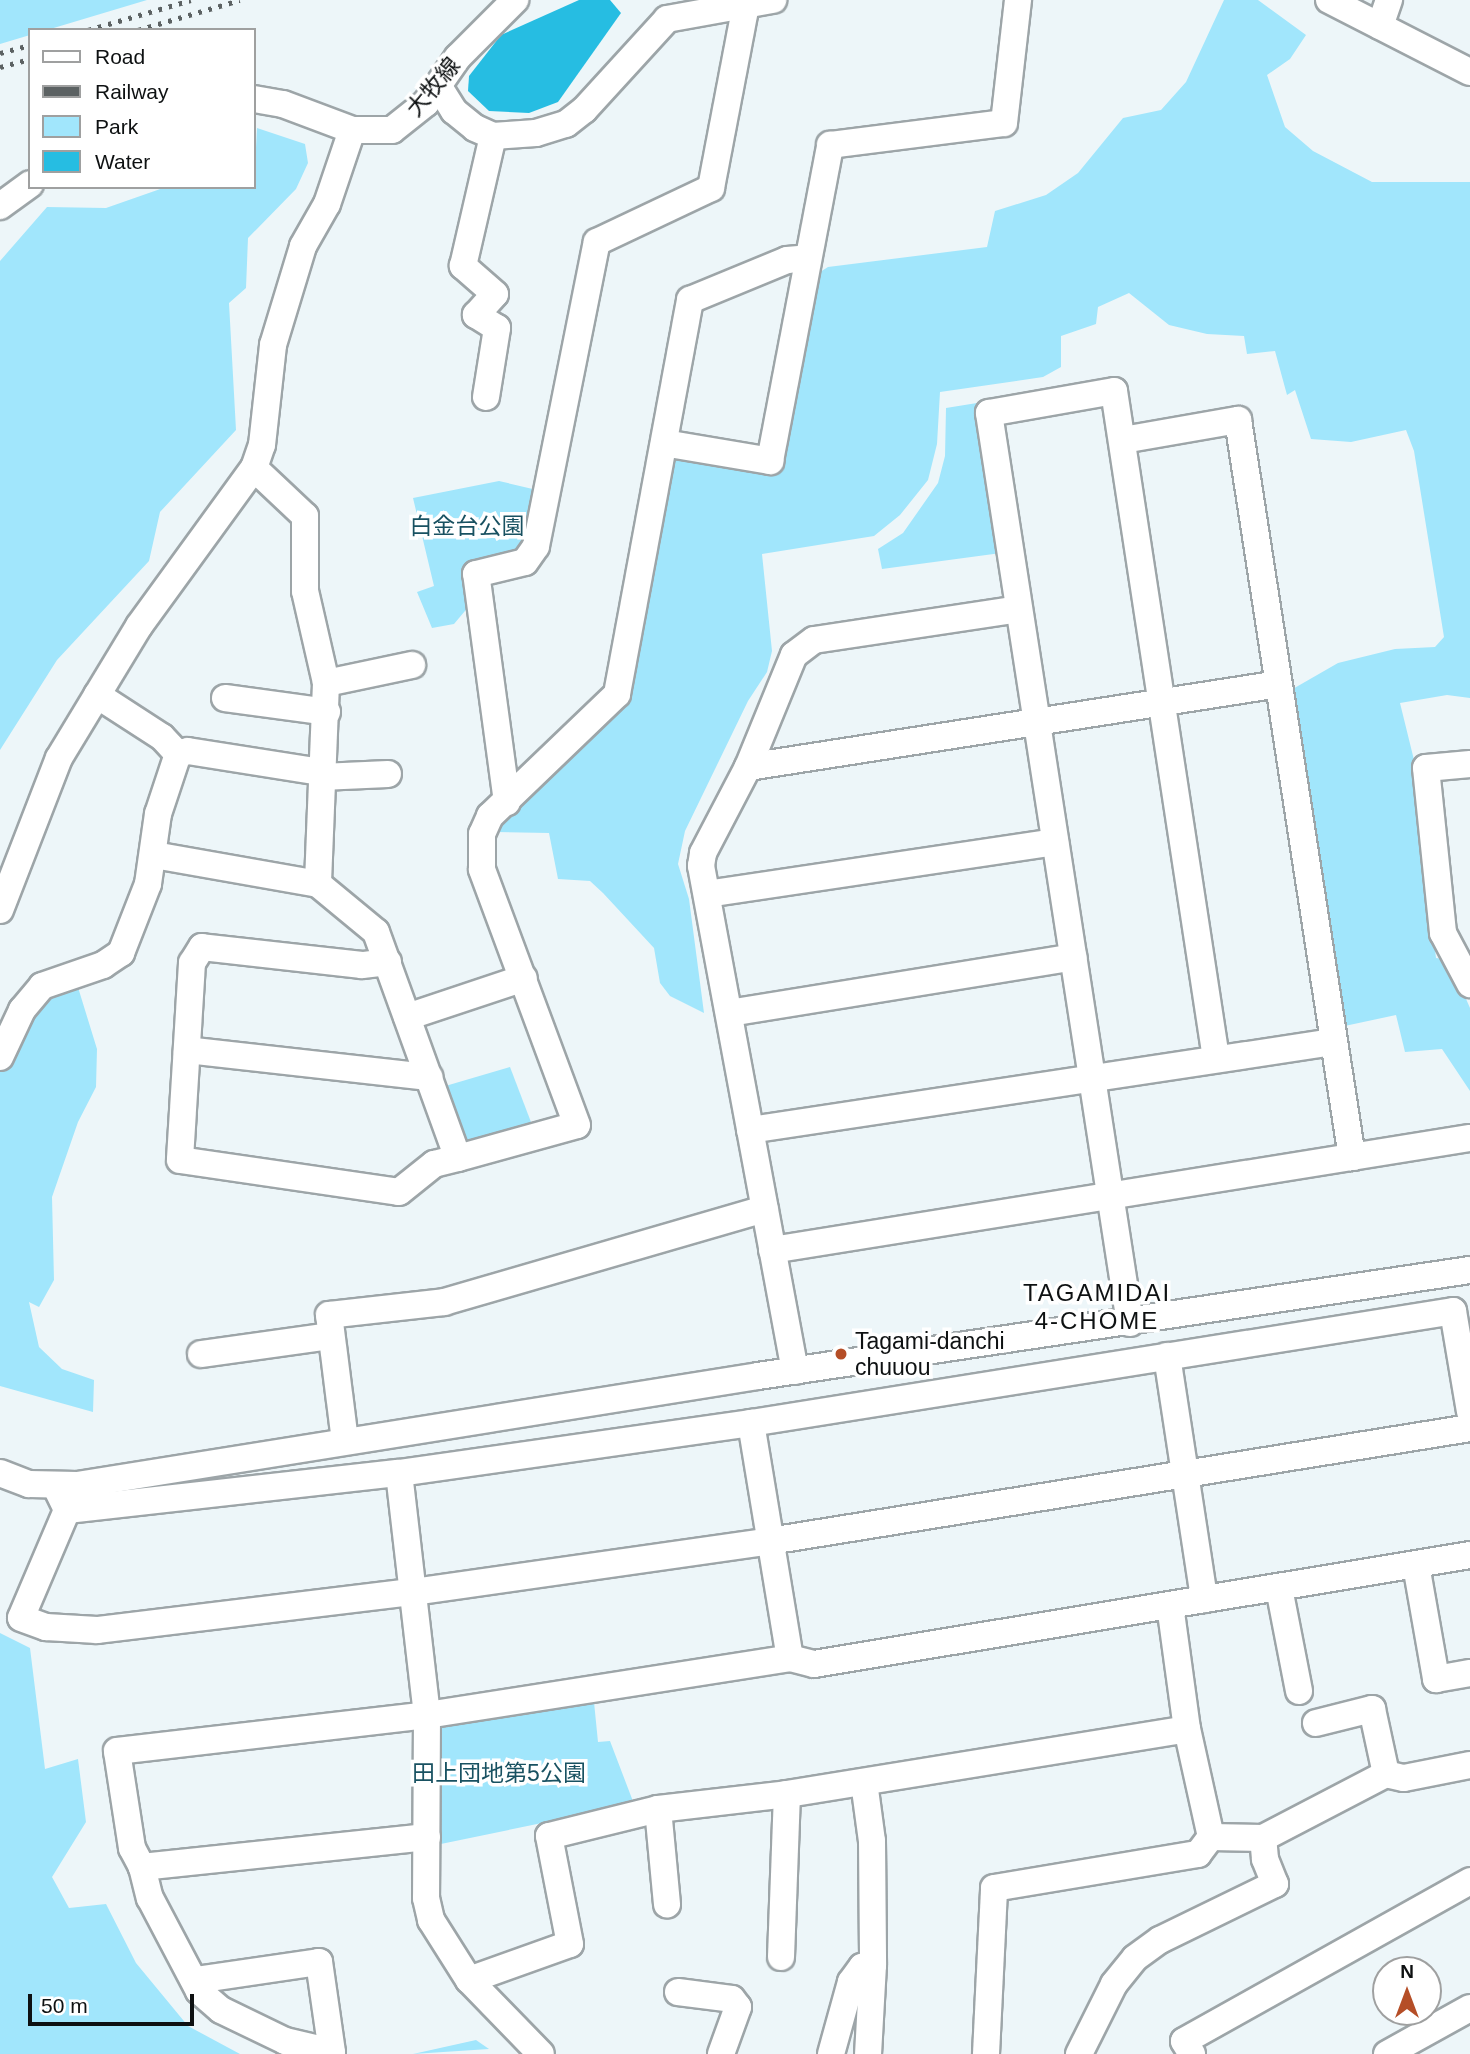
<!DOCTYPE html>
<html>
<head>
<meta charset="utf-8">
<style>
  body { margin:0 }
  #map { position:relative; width:1470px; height:2054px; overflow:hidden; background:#edf6f9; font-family:Helvetica,"Noto Sans JP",sans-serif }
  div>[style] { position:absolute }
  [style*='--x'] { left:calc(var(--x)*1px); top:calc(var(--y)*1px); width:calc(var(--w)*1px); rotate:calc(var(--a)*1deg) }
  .green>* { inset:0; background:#a1e6fc }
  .water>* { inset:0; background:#26bde2 }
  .roads { filter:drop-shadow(2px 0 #9da5a8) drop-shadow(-2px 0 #9da5a8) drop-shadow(0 2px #9da5a8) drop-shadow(0 -2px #9da5a8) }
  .minor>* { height:26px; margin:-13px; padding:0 13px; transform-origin:13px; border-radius:13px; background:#fff }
  .rail>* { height:5px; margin-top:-2.5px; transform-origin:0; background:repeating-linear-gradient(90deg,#5c6263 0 3.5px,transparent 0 10.5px) }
  .dots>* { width:19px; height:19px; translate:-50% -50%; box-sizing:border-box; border:4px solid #fff; border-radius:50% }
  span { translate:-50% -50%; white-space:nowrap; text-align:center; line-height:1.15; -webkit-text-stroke:7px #fff; paint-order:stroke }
  .street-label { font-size:23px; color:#0e1112 }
  .park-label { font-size:23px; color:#185161 }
  .poi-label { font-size:23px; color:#0e1112 }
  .left { translate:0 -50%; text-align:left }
  .neighbourhood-label { font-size:24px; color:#0e1112; letter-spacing:2px }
  .legend { position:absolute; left:28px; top:28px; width:228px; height:161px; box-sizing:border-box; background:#fff; border:2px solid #9fa0a0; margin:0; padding:9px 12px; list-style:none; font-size:21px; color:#0e1112 }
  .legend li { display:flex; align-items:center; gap:14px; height:35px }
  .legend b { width:35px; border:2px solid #9fa0a0 }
  .north { position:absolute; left:1372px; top:1956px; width:70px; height:70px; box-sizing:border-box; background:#fff; border:2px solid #9fa0a0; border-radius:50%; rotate:0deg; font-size:19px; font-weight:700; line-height:28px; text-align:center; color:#0e1112 }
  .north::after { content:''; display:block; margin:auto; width:24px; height:32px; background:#b54e27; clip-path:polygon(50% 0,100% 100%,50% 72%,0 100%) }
  .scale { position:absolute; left:28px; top:1994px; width:166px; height:32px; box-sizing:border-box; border:4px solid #0e1112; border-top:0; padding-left:9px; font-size:21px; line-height:24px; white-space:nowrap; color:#0e1112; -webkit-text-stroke:5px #fff; paint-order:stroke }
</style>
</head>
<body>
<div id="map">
  <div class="green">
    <div style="clip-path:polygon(0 0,147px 0,47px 30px,30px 30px,30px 35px,0 44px)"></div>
    <div style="clip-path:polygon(1224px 0,1258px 0,1306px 35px,1290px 59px,1267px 75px,1285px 127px,1313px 151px,1372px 182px,1470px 182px,1470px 698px,1447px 695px,1400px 703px,1414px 760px,1436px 958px,1449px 960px,1470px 1008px,1470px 1091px,1442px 1049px,1405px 1052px,1396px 1015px,1340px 1027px,1291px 690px,1338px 663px,1395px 649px,1435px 647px,1444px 637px,1414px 451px,1406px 430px,1351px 442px,1311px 439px,1295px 390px,1287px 395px,1275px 351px,1247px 354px,1244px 336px,1207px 334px,1169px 325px,1129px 293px,1098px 307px,1096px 324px,1061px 336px,1061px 367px,1043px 377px,940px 392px,937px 444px,928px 480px,900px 515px,874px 536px,762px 554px,772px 651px,767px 672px,748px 701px,685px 831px,678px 864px,689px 899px,704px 1013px,670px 996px,660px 983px,654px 948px,603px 893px,590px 881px,558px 879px,549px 833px,496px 832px,627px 698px,671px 462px,679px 457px,773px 473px,817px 274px,828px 267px,987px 247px,995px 211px,1046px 195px,1078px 173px,1123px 118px,1161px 110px,1186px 82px)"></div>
    <div style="clip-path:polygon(257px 128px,305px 144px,308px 163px,296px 189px,248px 238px,246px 288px,229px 303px,236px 430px,160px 512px,149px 561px,57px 660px,0 750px,0 261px,47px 207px,106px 208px,166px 187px,254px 187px)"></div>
    <div style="clip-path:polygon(977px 403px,1001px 553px,882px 569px,878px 549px,903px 533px,938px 483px,945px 456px,946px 408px)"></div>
    <div style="clip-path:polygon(499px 481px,537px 490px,529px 540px,516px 554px,465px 566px,470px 605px,454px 624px,432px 628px,417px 592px,434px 586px,413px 498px)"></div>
    <div style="clip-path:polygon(77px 984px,97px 1049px,96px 1087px,78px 1122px,52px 1197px,54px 1280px,39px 1307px,29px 1302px,39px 1347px,62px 1369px,94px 1380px,93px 1412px,0 1386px,0 1070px,44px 992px)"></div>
    <div style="clip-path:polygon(510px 1067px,534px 1130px,475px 1144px,460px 1137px,442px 1087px)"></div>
    <div style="clip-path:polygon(0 1633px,30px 1648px,45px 1769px,78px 1759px,86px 1822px,52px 1877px,69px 1908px,106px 1904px,136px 1963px,188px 2026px,240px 2054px,0 2054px)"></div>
    <div style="clip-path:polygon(594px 1702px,598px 1742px,610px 1741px,634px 1804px,436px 1845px,436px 1734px,446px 1721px)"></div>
    <div style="clip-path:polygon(476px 2040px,489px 2049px,413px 2054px)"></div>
  </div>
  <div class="water">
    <div style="clip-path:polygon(579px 0,610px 0,621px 13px,558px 102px,529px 113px,489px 111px,468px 91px,469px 76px,501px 35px)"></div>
  </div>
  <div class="roads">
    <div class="minor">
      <div style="--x:1329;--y:0;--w:158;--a:27.1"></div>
      <div style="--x:1380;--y:26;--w:28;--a:-71"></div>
      <div style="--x:439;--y:87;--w:28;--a:58"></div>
      <div style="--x:454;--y:111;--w:27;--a:39"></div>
      <div style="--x:475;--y:128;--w:20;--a:24"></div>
      <div style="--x:493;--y:136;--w:43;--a:-4"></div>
      <div style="--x:536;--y:133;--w:31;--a:-17"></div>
      <div style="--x:566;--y:124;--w:23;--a:-38"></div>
      <div style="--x:584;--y:110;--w:123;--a:-47.6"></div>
      <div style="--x:667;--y:19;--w:108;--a:-10.2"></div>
      <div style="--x:254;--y:99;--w:29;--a:10"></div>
      <div style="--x:283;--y:104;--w:74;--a:20.6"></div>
      <div style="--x:352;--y:130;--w:40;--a:0"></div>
      <div style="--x:392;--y:130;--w:43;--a:-38.5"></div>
      <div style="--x:426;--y:103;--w:56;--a:-55.2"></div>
      <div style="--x:458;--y:57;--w:81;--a:-45"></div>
      <div style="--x:0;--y:206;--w:37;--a:-36"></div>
      <div style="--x:486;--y:397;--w:70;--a:-80.9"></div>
      <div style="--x:497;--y:328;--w:25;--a:-148"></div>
      <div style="--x:476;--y:315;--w:28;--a:-48"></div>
      <div style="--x:495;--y:294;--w:43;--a:-138.8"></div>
      <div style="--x:463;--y:266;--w:133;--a:-77"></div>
      <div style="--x:1123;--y:440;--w:117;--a:-9.9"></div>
      <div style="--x:1238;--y:420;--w:746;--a:81.21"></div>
      <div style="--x:664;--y:443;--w:108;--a:9.6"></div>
      <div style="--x:770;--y:461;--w:322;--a:-79.2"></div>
      <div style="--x:830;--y:145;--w:175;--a:-7.2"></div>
      <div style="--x:1004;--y:123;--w:124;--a:-83.5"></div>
      <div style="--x:254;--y:468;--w:70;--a:43.3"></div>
      <div style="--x:305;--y:516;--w:75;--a:90"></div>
      <div style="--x:305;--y:591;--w:94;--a:77.1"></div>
      <div style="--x:326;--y:683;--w:201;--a:92.3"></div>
      <div style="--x:318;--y:884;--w:75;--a:39.6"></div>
      <div style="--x:376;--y:932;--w:240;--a:70.1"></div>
      <div style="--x:458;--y:1158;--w:123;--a:-15.5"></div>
      <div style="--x:577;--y:1125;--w:273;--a:-110.4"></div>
      <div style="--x:482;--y:869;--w:35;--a:-90"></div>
      <div style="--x:482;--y:834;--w:20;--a:-66"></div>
      <div style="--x:490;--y:816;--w:176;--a:-43.8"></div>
      <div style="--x:617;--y:694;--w:401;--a:-79.5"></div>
      <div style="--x:690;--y:300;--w:105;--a:-22.4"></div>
      <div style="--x:787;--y:260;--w:21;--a:-5"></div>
      <div style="--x:326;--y:683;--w:88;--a:-11.8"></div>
      <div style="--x:97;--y:695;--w:77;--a:32.9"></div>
      <div style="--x:162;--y:737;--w:23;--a:47"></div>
      <div style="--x:225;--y:698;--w:103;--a:7.8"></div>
      <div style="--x:1470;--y:764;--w:44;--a:174.8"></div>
      <div style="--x:1426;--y:768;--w:166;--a:84.1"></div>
      <div style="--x:1443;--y:933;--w:58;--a:62.1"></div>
      <div style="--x:748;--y:767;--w:537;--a:-8.88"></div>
      <div style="--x:321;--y:777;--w:67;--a:-2.6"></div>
      <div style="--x:507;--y:802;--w:230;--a:-97.7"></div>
      <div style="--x:476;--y:574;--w:50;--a:-13.8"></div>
      <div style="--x:525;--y:562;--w:19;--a:-55"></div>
      <div style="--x:536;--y:546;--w:310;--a:-78.7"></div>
      <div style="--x:597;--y:242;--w:126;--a:-25.3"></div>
      <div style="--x:711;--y:188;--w:186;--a:-79.2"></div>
      <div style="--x:154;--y:855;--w:167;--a:10"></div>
      <div style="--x:707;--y:894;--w:352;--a:-8.5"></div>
      <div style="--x:0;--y:910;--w:163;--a:-68.8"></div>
      <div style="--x:59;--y:758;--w:154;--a:-58.8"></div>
      <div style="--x:139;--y:626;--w:195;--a:-54"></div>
      <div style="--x:254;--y:468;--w:24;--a:-71"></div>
      <div style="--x:262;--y:445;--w:101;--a:-83.7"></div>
      <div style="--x:273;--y:345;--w:103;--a:-73.1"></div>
      <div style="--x:303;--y:246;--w:48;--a:-60.3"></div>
      <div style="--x:327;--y:204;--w:78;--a:-71.3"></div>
      <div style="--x:388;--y:962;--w:26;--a:173"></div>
      <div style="--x:362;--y:965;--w:161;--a:-173.6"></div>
      <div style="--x:202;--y:947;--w:19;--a:122"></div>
      <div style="--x:192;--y:963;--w:197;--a:93.5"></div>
      <div style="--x:180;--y:1160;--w:221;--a:8.3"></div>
      <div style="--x:399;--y:1192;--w:45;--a:-38.7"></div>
      <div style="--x:434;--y:1164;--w:25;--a:-14"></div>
      <div style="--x:729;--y:1013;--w:349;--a:-9.2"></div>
      <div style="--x:407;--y:1017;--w:123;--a:-18.4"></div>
      <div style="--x:187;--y:1050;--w:244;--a:6.4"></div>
      <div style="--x:0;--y:1057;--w:52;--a:-64.9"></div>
      <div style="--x:22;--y:1010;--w:31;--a:-50"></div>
      <div style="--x:42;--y:986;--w:65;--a:-19"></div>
      <div style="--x:103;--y:965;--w:22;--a:-34"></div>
      <div style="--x:121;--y:953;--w:74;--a:-68.6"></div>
      <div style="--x:148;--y:884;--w:71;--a:-81.9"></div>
      <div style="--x:158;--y:814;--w:63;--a:-71.6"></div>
      <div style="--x:178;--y:754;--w:10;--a:-17"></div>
      <div style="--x:188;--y:751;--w:135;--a:9"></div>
      <div style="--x:750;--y:1130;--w:590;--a:-8.58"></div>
      <div style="--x:772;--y:1250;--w:707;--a:-9.12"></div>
      <div style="--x:1130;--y:1323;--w:921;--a:-98.81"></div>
      <div style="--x:989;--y:413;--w:127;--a:-10"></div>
      <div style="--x:1114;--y:391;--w:675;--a:81.31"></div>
      <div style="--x:201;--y:1354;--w:131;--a:-7.9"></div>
      <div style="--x:1167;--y:1356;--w:246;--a:81.3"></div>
      <div style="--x:795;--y:1371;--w:514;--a:-100.54"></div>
      <div style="--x:701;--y:866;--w:13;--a:-81"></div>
      <div style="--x:703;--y:853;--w:97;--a:-62.4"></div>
      <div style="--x:748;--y:767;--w:121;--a:-67.7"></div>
      <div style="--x:794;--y:655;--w:25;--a:-37"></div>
      <div style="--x:814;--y:640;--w:207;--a:-8.6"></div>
      <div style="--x:751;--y:1423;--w:238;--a:80.6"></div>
      <div style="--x:345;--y:1441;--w:127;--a:-97.2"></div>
      <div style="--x:329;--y:1315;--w:116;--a:-6.4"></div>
      <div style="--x:444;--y:1302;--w:334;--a:-16.2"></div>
      <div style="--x:0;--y:1473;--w:31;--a:21"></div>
      <div style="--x:29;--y:1484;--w:48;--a:1.2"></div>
      <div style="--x:77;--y:1485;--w:690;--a:-9.09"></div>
      <div style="--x:758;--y:1376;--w:720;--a:-8.47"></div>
      <div style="--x:399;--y:1473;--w:244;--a:83.4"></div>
      <div style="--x:427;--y:1715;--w:183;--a:90.3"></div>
      <div style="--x:426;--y:1898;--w:23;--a:77"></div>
      <div style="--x:431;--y:1920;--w:71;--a:57.7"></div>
      <div style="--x:469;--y:1980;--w:103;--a:45.8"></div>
      <div style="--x:56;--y:1487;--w:25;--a:64"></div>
      <div style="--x:67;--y:1510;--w:334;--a:-6.4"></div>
      <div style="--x:399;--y:1473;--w:356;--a:-8.1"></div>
      <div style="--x:751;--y:1423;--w:711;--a:-9.06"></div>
      <div style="--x:1453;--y:1311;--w:102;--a:80.4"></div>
      <div style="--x:67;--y:1510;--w:117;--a:113.1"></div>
      <div style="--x:21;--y:1618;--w:27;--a:20"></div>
      <div style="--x:46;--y:1627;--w:51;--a:3.4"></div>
      <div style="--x:97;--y:1630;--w:318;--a:-6.9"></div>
      <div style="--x:413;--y:1592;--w:361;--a:-8.1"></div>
      <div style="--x:770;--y:1541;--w:709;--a:-9.17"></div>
      <div style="--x:1416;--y:1565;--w:116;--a:80"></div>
      <div style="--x:1436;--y:1679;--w:35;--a:-10"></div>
      <div style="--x:1279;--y:1588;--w:105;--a:79"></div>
      <div style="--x:1316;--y:1723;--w:58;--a:-14"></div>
      <div style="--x:1372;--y:1709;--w:66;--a:77.8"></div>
      <div style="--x:864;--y:1782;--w:60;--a:82.3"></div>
      <div style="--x:872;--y:1841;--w:124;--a:89.5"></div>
      <div style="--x:873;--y:1965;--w:89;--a:93.2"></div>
      <div style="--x:658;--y:1809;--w:96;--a:84.6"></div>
      <div style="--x:427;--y:1837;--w:287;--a:174"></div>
      <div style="--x:142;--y:1867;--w:21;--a:-118"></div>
      <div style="--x:132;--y:1848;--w:98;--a:-98.8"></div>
      <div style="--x:117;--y:1751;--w:312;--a:-6.6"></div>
      <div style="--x:427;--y:1715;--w:367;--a:-8.9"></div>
      <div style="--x:790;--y:1658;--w:25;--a:14"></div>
      <div style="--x:814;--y:1664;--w:665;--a:-9.43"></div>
      <div style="--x:1211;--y:1837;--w:52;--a:1.1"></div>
      <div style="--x:1263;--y:1838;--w:139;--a:-27.5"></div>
      <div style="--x:1386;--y:1774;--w:18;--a:13"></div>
      <div style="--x:1404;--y:1778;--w:67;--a:-11.1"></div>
      <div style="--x:142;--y:1867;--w:32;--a:76"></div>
      <div style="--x:150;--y:1898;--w:105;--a:62.2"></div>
      <div style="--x:199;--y:1991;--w:29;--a:41"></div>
      <div style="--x:221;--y:2010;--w:71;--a:25.8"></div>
      <div style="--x:285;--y:2041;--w:48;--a:13.2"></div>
      <div style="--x:332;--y:2052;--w:91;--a:-98.2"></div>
      <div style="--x:319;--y:1962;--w:125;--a:171.7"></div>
      <div style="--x:781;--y:1957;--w:163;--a:-87.9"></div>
      <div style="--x:469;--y:1980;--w:107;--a:-19.6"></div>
      <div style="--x:570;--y:1944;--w:110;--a:-101"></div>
      <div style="--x:549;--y:1836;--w:112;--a:-13.9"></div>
      <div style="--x:658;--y:1809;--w:130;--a:-6.6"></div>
      <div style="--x:787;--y:1794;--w:405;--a:-9.2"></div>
      <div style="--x:678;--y:1992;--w:54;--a:7.4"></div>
      <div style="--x:732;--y:1999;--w:10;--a:53"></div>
      <div style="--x:738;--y:2007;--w:50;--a:109.9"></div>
      <div style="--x:831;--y:2054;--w:75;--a:-74.5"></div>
      <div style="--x:851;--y:1982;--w:19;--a:-54"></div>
      <div style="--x:862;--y:1967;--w:11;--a:-10"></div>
      <div style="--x:986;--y:2054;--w:166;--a:-87.2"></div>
      <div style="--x:994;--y:1888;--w:207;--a:-9.5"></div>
      <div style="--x:1198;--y:1854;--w:21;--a:-53"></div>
      <div style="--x:1211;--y:1837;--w:111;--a:-102.5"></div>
      <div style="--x:1187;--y:1729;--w:125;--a:-97.8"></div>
      <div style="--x:1079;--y:2054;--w:78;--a:-63.4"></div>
      <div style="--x:1114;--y:1984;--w:33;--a:-51"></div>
      <div style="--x:1135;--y:1958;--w:31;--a:-36"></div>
      <div style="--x:1160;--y:1940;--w:128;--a:-26"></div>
      <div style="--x:1275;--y:1884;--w:27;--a:-112"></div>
      <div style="--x:1265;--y:1859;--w:21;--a:-95"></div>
      <div style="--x:1192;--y:2054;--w:15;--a:-122"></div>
      <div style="--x:1184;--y:2041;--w:328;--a:-29.2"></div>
      <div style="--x:1387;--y:2054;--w:95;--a:-29"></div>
    </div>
  </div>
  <div class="rail">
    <div style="--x:88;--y:30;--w:107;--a:-16.2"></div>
    <div style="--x:138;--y:30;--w:106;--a:-16.4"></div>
    <div style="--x:0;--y:53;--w:31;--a:-15"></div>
    <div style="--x:0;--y:67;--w:31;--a:-15"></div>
  </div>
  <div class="dots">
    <div style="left:841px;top:1354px;background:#b54e27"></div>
  </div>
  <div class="street-label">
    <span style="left:433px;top:87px;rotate:-50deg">大牧線</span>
  </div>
  <div class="park-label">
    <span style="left:467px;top:526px">白金台公園</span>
    <span style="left:499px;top:1773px">田上団地第5公園</span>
  </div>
  <div class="poi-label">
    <span class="left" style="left:855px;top:1354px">Tagami-danchi<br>chuuou</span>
  </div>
  <div class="neighbourhood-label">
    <span style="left:1097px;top:1307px">TAGAMIDAI<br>4-CHOME</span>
  </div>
  <ul class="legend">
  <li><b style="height:9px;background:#fff"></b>Road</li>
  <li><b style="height:9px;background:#5c6263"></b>Railway</li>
  <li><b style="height:19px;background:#a1e6fc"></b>Park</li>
  <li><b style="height:19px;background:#26bde2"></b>Water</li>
  </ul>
  <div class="north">N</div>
  <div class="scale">50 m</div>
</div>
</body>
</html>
